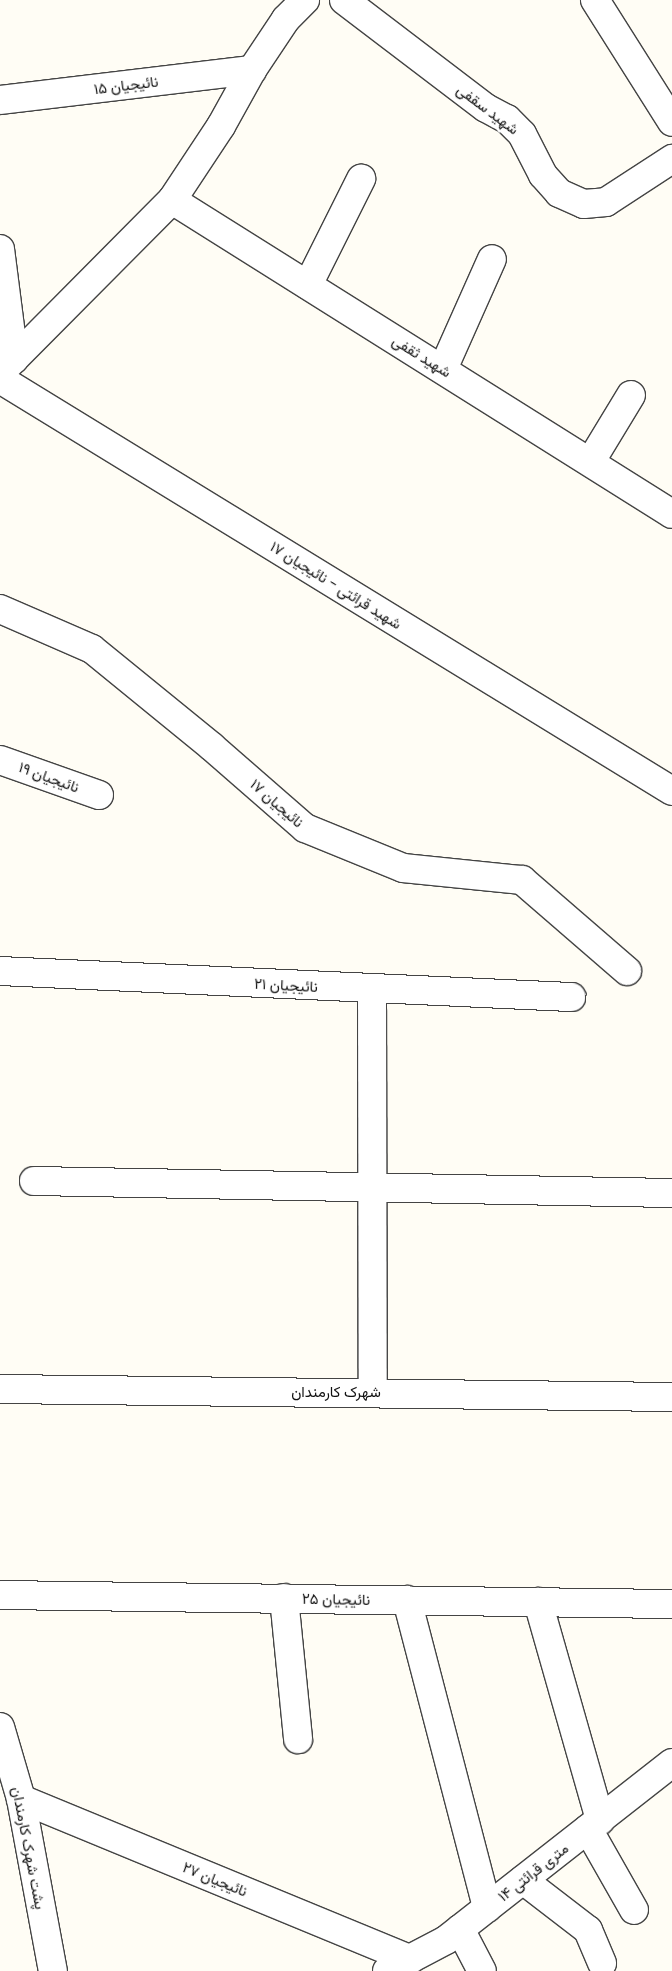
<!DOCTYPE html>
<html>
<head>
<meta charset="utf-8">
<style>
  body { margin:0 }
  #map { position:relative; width:672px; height:1971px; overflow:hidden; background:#fffdf5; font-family:Merriweather,Vazirmatn,serif }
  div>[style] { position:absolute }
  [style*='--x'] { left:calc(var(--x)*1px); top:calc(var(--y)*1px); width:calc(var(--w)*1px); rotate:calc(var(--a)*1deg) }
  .roads { filter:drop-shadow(1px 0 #444) drop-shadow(-1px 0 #444) drop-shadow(0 1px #444) drop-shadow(0 -1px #444) }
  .minor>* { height:28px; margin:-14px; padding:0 14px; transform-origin:14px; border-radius:14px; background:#fff }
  span { translate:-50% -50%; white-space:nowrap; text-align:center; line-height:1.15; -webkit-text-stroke:5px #fff; paint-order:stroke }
  .street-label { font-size:15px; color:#111 }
</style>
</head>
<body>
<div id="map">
  <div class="roads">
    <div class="minor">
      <div style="--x:344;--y:0;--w:178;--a:37.3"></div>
      <div style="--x:486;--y:108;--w:24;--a:28"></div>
      <div style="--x:507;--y:119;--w:21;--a:45"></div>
      <div style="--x:522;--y:134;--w:46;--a:62.9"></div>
      <div style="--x:543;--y:175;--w:24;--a:48"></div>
      <div style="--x:559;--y:193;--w:27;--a:24"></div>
      <div style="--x:584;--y:204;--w:22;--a:-5"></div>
      <div style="--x:606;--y:202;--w:79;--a:-33.1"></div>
      <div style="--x:595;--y:0;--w:144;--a:57.7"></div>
      <div style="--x:0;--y:100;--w:254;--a:-6.8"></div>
      <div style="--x:172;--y:200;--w:590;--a:32.13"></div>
      <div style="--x:0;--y:249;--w:111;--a:82.7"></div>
      <div style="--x:308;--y:285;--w:119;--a:-63.4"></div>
      <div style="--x:443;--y:369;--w:120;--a:-66"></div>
      <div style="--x:0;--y:373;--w:244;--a:-45.2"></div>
      <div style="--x:172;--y:200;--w:89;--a:-56.5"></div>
      <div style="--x:221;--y:126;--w:64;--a:-61"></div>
      <div style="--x:252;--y:70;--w:61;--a:-56.3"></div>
      <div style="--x:286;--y:19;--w:27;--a:-45"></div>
      <div style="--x:0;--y:379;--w:788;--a:31.51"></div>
      <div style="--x:591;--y:461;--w:77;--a:-58.8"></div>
      <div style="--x:0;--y:609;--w:100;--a:23.5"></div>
      <div style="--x:92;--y:649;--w:155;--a:39.2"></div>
      <div style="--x:212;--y:747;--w:123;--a:41.1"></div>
      <div style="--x:305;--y:828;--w:106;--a:22.2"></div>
      <div style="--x:403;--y:868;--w:120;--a:5.8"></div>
      <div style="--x:522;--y:880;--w:139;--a:40.9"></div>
      <div style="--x:0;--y:760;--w:105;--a:19.5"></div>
      <div style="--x:0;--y:971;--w:572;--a:2.61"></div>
      <div style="--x:372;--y:990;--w:402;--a:89.9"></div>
      <div style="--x:34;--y:1181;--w:638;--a:1.08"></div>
      <div style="--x:0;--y:1389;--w:672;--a:0.68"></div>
      <div style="--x:0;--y:1595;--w:672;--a:0.77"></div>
      <div style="--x:284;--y:1598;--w:142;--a:84.3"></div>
      <div style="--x:407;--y:1600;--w:318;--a:75.4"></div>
      <div style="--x:538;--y:1602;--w:227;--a:74.1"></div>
      <div style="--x:0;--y:1727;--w:75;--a:73.7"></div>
      <div style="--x:21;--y:1799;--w:175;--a:79.5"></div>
      <div style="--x:21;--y:1799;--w:421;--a:22.4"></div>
      <div style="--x:588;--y:1829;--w:93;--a:60.4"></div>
      <div style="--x:523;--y:1880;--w:82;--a:37.6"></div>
      <div style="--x:588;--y:1930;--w:36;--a:67"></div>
      <div style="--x:460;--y:1929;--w:47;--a:62.4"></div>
      <div style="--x:387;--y:1971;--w:67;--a:-27.7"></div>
      <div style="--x:446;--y:1940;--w:287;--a:-38.1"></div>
    </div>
  </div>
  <div class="street-label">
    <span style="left:126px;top:85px;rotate:-7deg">نائیجیان ۱۵</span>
    <span style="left:488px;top:109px;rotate:37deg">شهید سقفی</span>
    <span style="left:422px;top:356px;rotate:32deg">شهید ثقفی</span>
    <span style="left:336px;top:585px;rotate:32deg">شهید قرائتی - نائیجیان ۱۷</span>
    <span style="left:49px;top:777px;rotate:20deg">نائیجیان ۱۹</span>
    <span style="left:277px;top:803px;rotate:41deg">نائیجیان ۱۷</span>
    <span style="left:286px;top:985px;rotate:3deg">نائیجیان ۲۱</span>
    <span style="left:336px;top:1392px">شهرک کارمندان</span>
    <span style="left:336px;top:1599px;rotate:1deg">نائیجیان ۲۵</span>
    <span style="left:29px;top:1848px;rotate:79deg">پشت شهرک کارمندان</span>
    <span style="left:533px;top:1872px;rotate:-38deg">۱۴ متری قرائتی</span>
    <span style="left:215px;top:1879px;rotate:22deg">نائیجیان ۲۷</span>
  </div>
</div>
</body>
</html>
